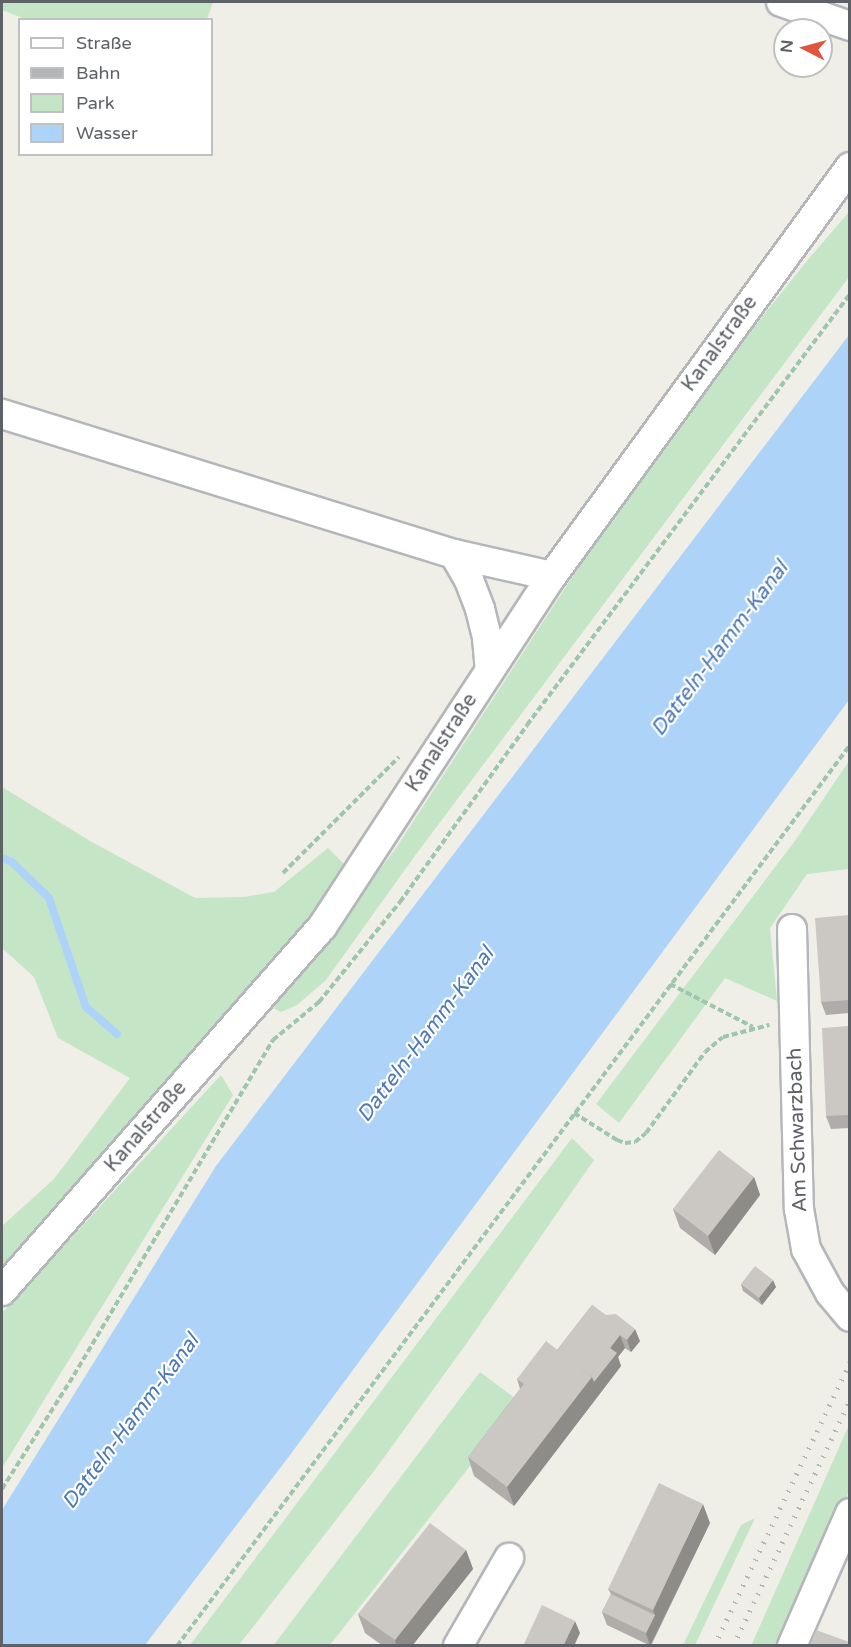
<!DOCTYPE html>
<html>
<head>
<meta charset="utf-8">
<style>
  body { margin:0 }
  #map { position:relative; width:851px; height:1647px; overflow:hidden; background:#efeee7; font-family:"Varela Round",sans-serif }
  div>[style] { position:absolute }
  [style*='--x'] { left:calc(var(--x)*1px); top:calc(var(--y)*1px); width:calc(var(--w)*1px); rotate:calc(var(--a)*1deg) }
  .green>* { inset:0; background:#c5e5c7 }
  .water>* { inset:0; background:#add3f9 }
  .stream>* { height:8px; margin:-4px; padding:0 4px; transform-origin:4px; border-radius:4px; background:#add3f9 }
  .path>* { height:4px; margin-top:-2px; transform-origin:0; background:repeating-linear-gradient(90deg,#9ec6ad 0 6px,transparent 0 9px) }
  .roads { filter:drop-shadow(2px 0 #b4b6ba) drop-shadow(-2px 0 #b4b6ba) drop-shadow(0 2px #b4b6ba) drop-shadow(0 -2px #b4b6ba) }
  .minor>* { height:28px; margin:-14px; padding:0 14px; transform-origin:14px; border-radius:14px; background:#fff }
  .rail>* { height:4.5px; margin-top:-2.25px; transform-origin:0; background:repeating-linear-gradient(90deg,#b4b5b6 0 1.5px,transparent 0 9.5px) }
  .wall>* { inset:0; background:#afaca9 }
  .shaded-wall>* { inset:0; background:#8e8c89 }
  .building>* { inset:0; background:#cbc8c4 }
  span { translate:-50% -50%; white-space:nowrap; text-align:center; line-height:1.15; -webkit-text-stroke:4.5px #fff; paint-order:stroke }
  .street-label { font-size:20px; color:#5e6166 }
  .water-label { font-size:21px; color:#4d78b3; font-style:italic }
  .frame { position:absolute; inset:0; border:3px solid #5e6166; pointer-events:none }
  .legend { position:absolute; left:18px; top:18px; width:195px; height:138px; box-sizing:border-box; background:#fff; border:2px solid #bfc0c2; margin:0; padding:8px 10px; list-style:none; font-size:18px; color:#5e6166 }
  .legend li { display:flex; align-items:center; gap:12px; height:30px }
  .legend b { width:30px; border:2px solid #bfc0c2 }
  .north { position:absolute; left:773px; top:18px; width:60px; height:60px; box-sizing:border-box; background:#fff; border:2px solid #bfc0c2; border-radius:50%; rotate:276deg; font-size:16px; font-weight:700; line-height:24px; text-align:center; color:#5e6166 }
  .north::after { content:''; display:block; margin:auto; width:21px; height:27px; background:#de563e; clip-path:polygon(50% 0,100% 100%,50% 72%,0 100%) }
</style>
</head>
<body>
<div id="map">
  <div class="green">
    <div style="clip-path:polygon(2px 2px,213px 2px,207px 19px,28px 20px,2px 10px)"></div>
    <div style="clip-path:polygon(849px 212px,849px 277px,414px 857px,326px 980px,297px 1005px,281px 1012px,273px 1008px,394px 851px,567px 585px,674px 427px,806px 262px)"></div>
    <div style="clip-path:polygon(849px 761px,849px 869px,807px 874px,770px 928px,777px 1001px,725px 978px,619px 1123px,596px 1104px,797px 838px)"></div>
    <div style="clip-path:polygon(2px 787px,90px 841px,195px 898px,244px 897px,274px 892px,328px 848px,346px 866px,295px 943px,2px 1268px,2px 1226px,54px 1179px,130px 1078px,58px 1038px,34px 977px,2px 948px)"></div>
    <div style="clip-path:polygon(221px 1075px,233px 1095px,2px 1468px,2px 1313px)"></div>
    <div style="clip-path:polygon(572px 1138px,594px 1160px,464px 1347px,377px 1467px,239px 1645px,190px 1645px)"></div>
    <div style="clip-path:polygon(480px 1372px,520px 1402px,330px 1645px,273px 1646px)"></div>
    <div style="clip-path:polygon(849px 1425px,849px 1491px,782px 1645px,751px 1646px)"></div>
    <div style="clip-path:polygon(755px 1518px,695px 1645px,683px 1645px,741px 1525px)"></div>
  </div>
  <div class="water">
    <div style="clip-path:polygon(849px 335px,849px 700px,290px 1455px,145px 1645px,2px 1645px,2px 1510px,216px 1166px)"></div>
  </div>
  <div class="stream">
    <div style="--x:2;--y:858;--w:11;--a:22"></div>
    <div style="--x:12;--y:862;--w:52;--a:44.2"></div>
    <div style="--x:49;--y:898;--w:115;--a:71.3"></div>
    <div style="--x:86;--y:1007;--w:41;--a:41.1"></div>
  </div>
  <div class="path">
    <div style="--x:283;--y:873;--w:164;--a:-45"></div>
    <div style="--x:670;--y:984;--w:93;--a:27.4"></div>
    <div style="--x:574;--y:1113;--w:51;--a:32.1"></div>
    <div style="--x:617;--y:1140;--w:9;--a:21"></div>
    <div style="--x:625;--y:1143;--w:10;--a:-6"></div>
    <div style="--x:635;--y:1142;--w:14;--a:-39"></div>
    <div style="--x:646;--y:1133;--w:100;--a:-53.9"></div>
    <div style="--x:705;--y:1052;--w:23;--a:-40"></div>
    <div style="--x:723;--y:1037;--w:48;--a:-14.6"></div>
    <div style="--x:2;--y:1489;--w:135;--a:-57.7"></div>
    <div style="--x:74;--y:1375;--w:390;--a:-59.3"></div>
    <div style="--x:273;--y:1040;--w:60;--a:-39.6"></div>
    <div style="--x:319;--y:1002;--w:129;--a:-51"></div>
    <div style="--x:400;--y:902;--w:218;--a:-54.3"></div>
    <div style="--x:527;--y:725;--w:539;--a:-53.15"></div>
    <div style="--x:177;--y:1646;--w:1125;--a:-53.24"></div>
  </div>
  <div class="roads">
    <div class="minor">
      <div style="--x:781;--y:2;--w:73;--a:19.2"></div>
      <div style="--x:2;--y:414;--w:473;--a:17.2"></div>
      <div style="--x:454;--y:554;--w:100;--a:12.7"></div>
      <div style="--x:454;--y:554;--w:30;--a:60"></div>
      <div style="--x:469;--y:580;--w:31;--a:69"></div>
      <div style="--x:480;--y:609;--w:30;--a:76"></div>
      <div style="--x:487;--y:638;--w:32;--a:85"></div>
      <div style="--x:792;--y:929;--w:280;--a:88.6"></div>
      <div style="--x:799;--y:1209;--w:41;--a:80.1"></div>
      <div style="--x:806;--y:1249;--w:50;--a:61.4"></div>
      <div style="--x:830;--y:1293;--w:31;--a:50"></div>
      <div style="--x:2;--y:1291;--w:485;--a:-48.7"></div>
      <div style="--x:322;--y:927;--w:420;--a:-56.8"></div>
      <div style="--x:552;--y:576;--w:506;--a:-53.92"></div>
      <div style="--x:458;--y:1646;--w:102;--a:-59.9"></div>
      <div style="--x:792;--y:1646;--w:145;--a:-66.4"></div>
    </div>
  </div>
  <div class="rail">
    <div style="--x:714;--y:1646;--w:315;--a:-64.4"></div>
    <div style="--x:733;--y:1646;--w:272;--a:-64.6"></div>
  </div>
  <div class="wall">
    <div style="clip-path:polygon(849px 915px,849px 1013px,826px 1015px,821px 1002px)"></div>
    <div style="clip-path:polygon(849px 1026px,849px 1128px,831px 1129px,826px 1116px)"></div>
    <div style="clip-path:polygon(754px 1177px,760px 1195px,715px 1255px,680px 1228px,673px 1209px)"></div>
    <div style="clip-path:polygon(741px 1284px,776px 1287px,762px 1305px,743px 1291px)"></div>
    <div style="clip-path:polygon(592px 1305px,640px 1341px,631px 1352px,625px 1348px,618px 1357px,621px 1366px,514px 1506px,474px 1476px,468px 1457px,520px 1389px,517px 1379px,557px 1350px)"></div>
    <div style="clip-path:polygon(710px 1523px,651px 1646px,607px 1625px,602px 1612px,611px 1594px,608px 1589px)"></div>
    <div style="clip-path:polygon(466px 1550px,473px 1569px,412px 1646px,383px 1646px,365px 1633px,358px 1614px)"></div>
  </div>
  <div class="shaded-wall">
    <div style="clip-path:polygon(754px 1177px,760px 1195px,715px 1255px,708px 1236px)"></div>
    <div style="clip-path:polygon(773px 1280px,776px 1287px,762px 1305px,759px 1298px)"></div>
    <div style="clip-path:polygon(635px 1329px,640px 1341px,631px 1352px,627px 1340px)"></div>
    <div style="clip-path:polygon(620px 1335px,625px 1348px,618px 1357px,621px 1366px,514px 1506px,507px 1487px)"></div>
    <div style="clip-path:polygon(703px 1504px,710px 1523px,650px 1646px,646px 1633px,655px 1615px,653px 1610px)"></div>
    <div style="clip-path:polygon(466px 1550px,473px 1569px,412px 1646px,397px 1646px,395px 1640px)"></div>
    <div style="clip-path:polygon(575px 1621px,580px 1633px,574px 1646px,563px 1646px)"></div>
  </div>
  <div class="building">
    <div style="clip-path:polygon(849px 915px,849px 1000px,821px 1002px,815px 918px)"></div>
    <div style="clip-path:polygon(849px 1026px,849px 1115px,826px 1116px,822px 1028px)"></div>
    <div style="clip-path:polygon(719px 1150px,754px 1177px,708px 1236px,673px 1209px)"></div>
    <div style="clip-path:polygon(755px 1266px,773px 1280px,759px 1298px,741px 1284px)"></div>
    <div style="clip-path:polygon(592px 1305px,606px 1315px,616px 1314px,635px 1329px,627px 1340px,620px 1335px,610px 1348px,617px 1353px,594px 1382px,592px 1377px,557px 1350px)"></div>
    <div style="clip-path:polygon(546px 1341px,592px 1377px,507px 1487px,468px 1457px,524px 1384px,517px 1379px)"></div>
    <div style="clip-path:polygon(659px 1483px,703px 1504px,653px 1610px,608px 1589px)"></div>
    <div style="clip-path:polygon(430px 1523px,466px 1550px,395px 1640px,358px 1614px)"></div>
    <div style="clip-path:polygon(611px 1594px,655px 1615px,646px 1633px,602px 1612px)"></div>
    <div style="clip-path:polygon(542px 1605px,575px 1621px,563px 1646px,523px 1646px)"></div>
    <div style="clip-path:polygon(816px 1630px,849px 1642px,849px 1646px,810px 1646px)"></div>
  </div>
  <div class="street-label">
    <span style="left:720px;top:344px;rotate:-54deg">Kanalstraße</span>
    <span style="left:442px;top:743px;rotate:-57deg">Kanalstraße</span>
    <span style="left:146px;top:1127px;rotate:-49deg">Kanalstraße</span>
    <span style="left:798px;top:1130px;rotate:-92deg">Am Schwarzbach</span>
  </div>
  <div class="water-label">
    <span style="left:720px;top:649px;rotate:-53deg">Datteln-Hamm-Kanal</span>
    <span style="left:426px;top:1035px;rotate:-53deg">Datteln-Hamm-Kanal</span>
    <span style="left:131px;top:1422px;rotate:-53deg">Datteln-Hamm-Kanal</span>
  </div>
  <div class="frame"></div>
  <ul class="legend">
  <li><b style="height:8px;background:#fff"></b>Straße</li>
  <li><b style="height:8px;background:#b4b5b6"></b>Bahn</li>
  <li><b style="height:16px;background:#c5e5c7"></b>Park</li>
  <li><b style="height:16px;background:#add3f9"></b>Wasser</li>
  </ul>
  <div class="north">N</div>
</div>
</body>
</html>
